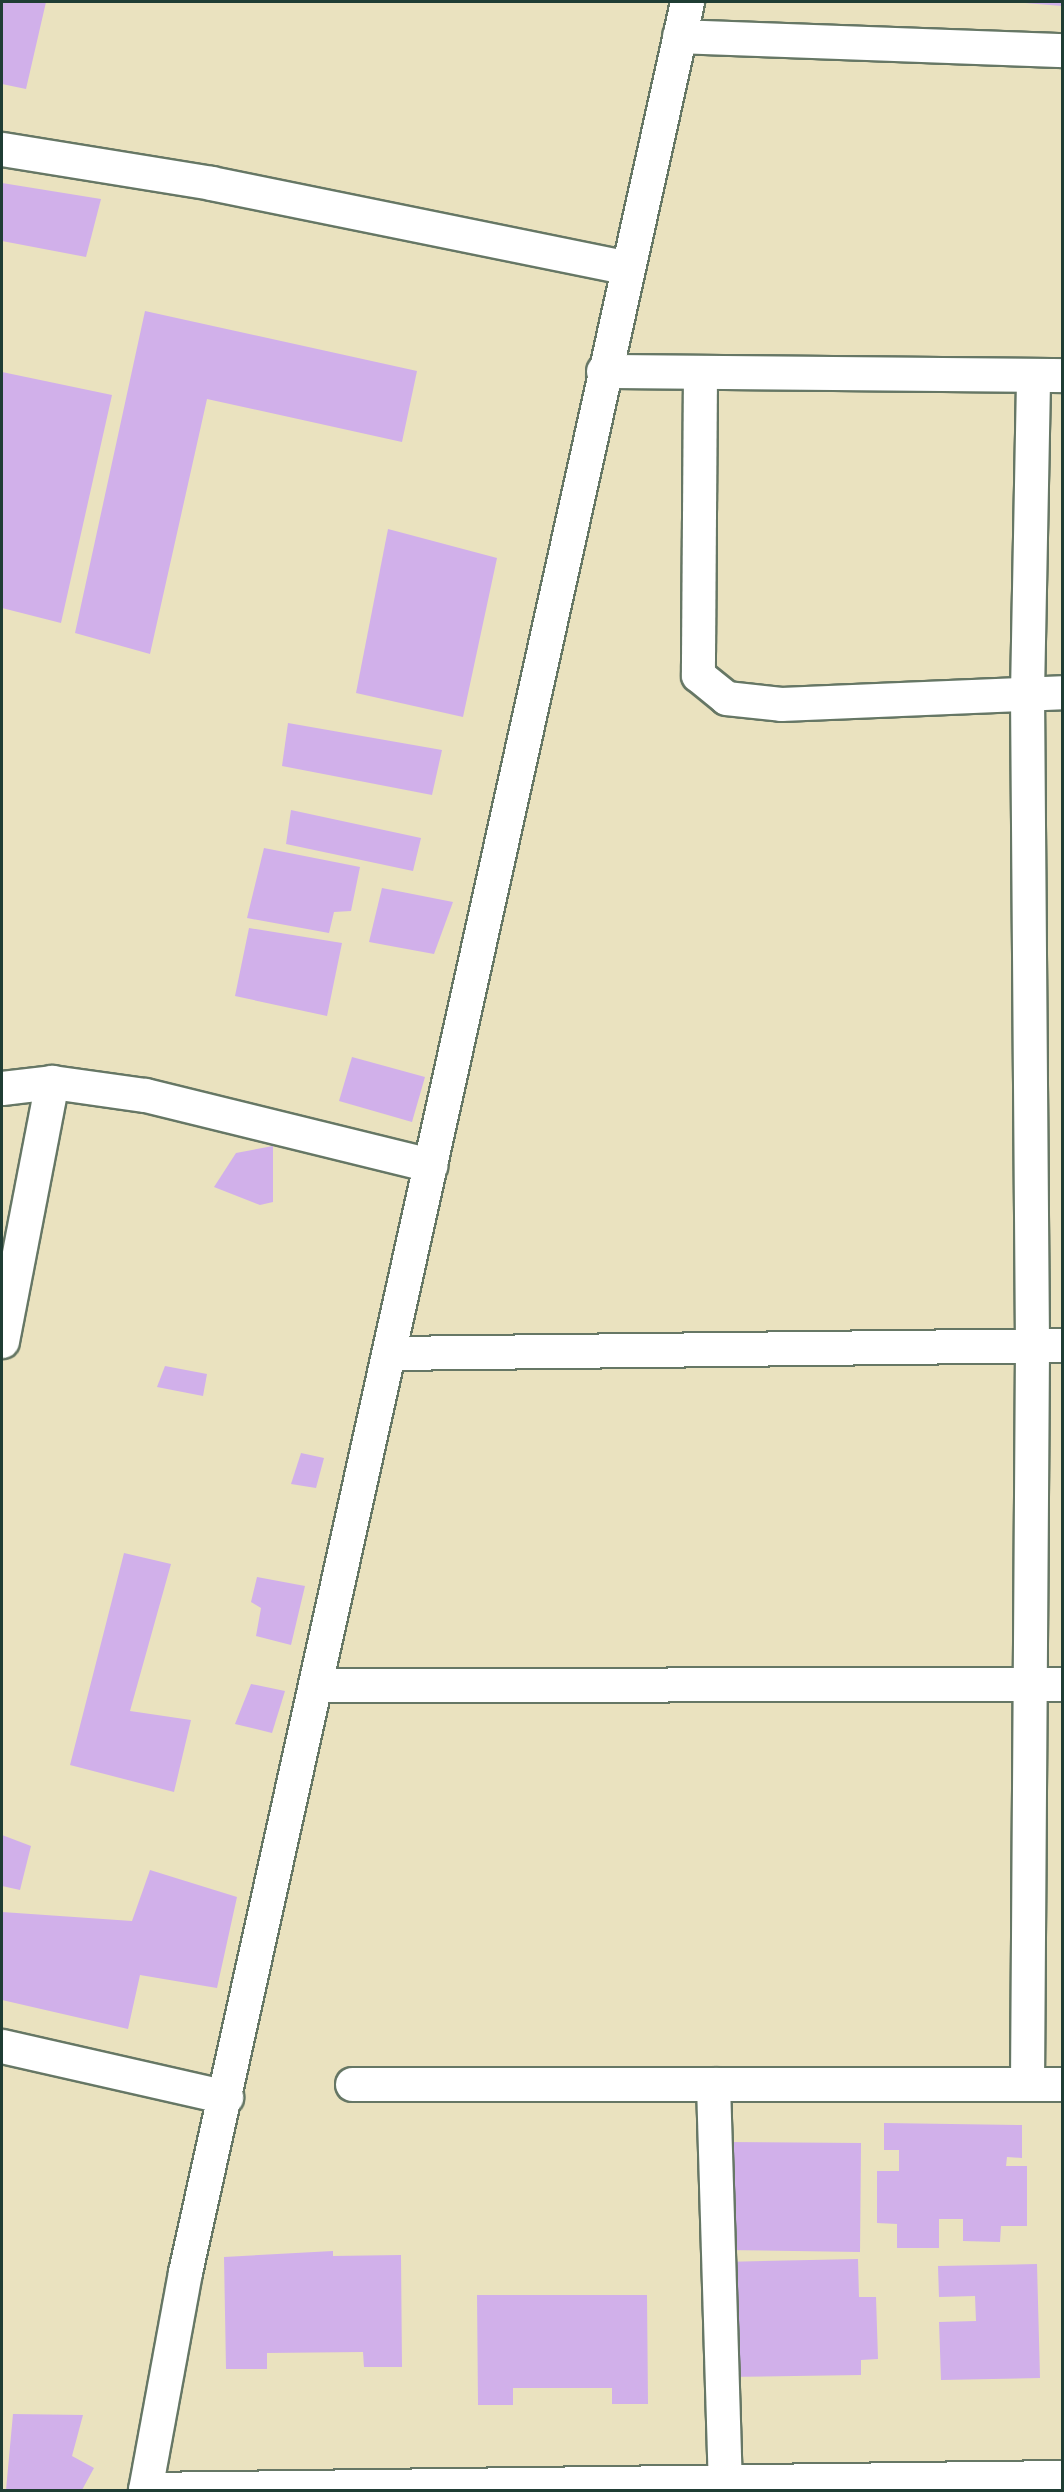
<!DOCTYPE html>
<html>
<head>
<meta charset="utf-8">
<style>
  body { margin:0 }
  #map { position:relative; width:1064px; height:2492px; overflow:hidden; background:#eae2bf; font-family:"Architects Daughter",sans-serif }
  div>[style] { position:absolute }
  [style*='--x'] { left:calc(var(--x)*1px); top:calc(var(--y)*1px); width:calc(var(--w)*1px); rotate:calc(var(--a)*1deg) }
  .building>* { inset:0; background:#d1b0ea }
  .roads { filter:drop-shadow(2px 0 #667765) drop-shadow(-2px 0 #667765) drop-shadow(0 2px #667765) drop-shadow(0 -2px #667765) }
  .minor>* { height:33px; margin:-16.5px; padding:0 16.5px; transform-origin:16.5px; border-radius:16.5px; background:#fff }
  span { translate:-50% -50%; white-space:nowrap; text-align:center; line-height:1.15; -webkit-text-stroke:5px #fcf5e5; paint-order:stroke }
  .frame { position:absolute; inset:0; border:3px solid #1f3d34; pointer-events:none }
</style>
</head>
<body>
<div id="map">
  <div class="building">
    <div style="clip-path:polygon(2px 2px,46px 2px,26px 89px,2px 84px)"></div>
    <div style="clip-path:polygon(1025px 2px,1062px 2px,1062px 6px,1025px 3px)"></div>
    <div style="clip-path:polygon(2px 183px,101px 199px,86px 257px,2px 241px)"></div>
    <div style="clip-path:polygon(145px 311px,417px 371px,402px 442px,207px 399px,150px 654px,75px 633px)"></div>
    <div style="clip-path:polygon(2px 372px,112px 395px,61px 623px,2px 608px)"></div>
    <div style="clip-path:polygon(388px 529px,497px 558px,463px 717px,356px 693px)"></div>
    <div style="clip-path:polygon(288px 723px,442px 750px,432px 795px,282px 766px)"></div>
    <div style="clip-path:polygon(291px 810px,421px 838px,413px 871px,286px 844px)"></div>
    <div style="clip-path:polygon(264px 848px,360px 867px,351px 911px,334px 912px,329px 933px,247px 918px)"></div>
    <div style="clip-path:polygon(382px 888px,453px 902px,434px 954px,369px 942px)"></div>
    <div style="clip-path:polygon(249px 928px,342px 943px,327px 1016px,235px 996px)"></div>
    <div style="clip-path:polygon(352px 1057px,425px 1077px,412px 1122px,339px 1101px)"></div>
    <div style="clip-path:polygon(273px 1146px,273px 1202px,260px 1205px,214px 1187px,236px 1153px)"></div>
    <div style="clip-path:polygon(165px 1366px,207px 1374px,203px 1396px,157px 1387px)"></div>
    <div style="clip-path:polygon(301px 1453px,324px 1458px,316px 1488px,291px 1484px)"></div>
    <div style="clip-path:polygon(124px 1553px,171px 1564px,130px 1711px,191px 1720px,174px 1792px,70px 1765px)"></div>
    <div style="clip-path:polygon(257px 1577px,305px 1586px,291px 1645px,256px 1636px,261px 1608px,251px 1602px)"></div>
    <div style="clip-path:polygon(251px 1684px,285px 1691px,272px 1733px,235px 1724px)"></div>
    <div style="clip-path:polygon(2px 1835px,31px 1846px,20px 1890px,2px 1886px)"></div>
    <div style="clip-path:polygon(150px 1870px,237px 1897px,217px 1988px,140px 1975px,128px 2029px,2px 2000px,2px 1912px,132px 1921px)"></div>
    <div style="clip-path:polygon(884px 2123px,1022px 2125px,1022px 2158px,1007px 2157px,1006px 2166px,1027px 2166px,1027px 2226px,1001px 2226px,1000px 2242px,963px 2241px,963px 2219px,939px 2219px,939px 2248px,897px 2248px,897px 2224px,877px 2223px,877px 2171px,899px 2171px,899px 2150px,884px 2150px)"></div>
    <div style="clip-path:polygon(724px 2142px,861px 2143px,860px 2252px,724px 2250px)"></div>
    <div style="clip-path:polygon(333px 2251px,333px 2256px,401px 2255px,402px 2367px,364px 2367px,363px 2352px,267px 2353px,267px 2369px,226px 2369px,224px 2257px)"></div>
    <div style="clip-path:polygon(858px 2259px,859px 2297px,876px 2297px,878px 2359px,861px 2360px,861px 2375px,726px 2377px,722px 2262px)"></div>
    <div style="clip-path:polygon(1037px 2264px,1040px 2378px,941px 2380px,939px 2322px,976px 2321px,975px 2296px,939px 2297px,938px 2266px)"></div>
    <div style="clip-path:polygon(477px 2295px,647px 2295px,648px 2404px,612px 2404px,612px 2388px,513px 2388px,513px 2405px,478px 2405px)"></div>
    <div style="clip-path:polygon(13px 2414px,83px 2415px,72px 2456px,94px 2468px,82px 2490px,6px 2490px)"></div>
  </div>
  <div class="roads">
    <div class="minor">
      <div style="--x:679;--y:36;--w:383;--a:2.1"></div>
      <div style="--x:2;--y:149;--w:212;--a:9.2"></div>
      <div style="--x:211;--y:183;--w:422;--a:11.5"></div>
      <div style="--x:603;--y:371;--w:459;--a:0.5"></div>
      <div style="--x:700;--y:372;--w:303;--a:90.4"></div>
      <div style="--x:698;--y:675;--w:36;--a:39"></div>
      <div style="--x:726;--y:698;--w:55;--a:6.2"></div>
      <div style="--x:781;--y:704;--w:281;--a:-2.4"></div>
      <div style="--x:2;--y:1088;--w:50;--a:-6.8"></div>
      <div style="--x:52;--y:1082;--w:94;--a:8"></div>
      <div style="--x:145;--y:1095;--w:294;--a:13.8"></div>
      <div style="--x:2;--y:1341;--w:264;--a:-79.1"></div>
      <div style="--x:389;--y:1353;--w:673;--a:-0.68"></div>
      <div style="--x:317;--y:1685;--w:745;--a:-0.08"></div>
      <div style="--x:2;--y:2046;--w:230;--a:12.8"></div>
      <div style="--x:352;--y:2084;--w:710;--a:0"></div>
      <div style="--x:713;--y:2084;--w:399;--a:88.3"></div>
      <div style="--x:1027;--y:2084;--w:740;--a:-89.61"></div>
      <div style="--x:1032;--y:1344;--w:651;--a:-90.44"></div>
      <div style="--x:1027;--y:693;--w:318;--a:-88.9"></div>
      <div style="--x:145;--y:2489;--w:917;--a:-0.75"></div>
      <div style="--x:145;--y:2490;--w:222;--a:-79.6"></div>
      <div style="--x:185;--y:2272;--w:2325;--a:-77.53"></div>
    </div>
  </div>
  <div class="frame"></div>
</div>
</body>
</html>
